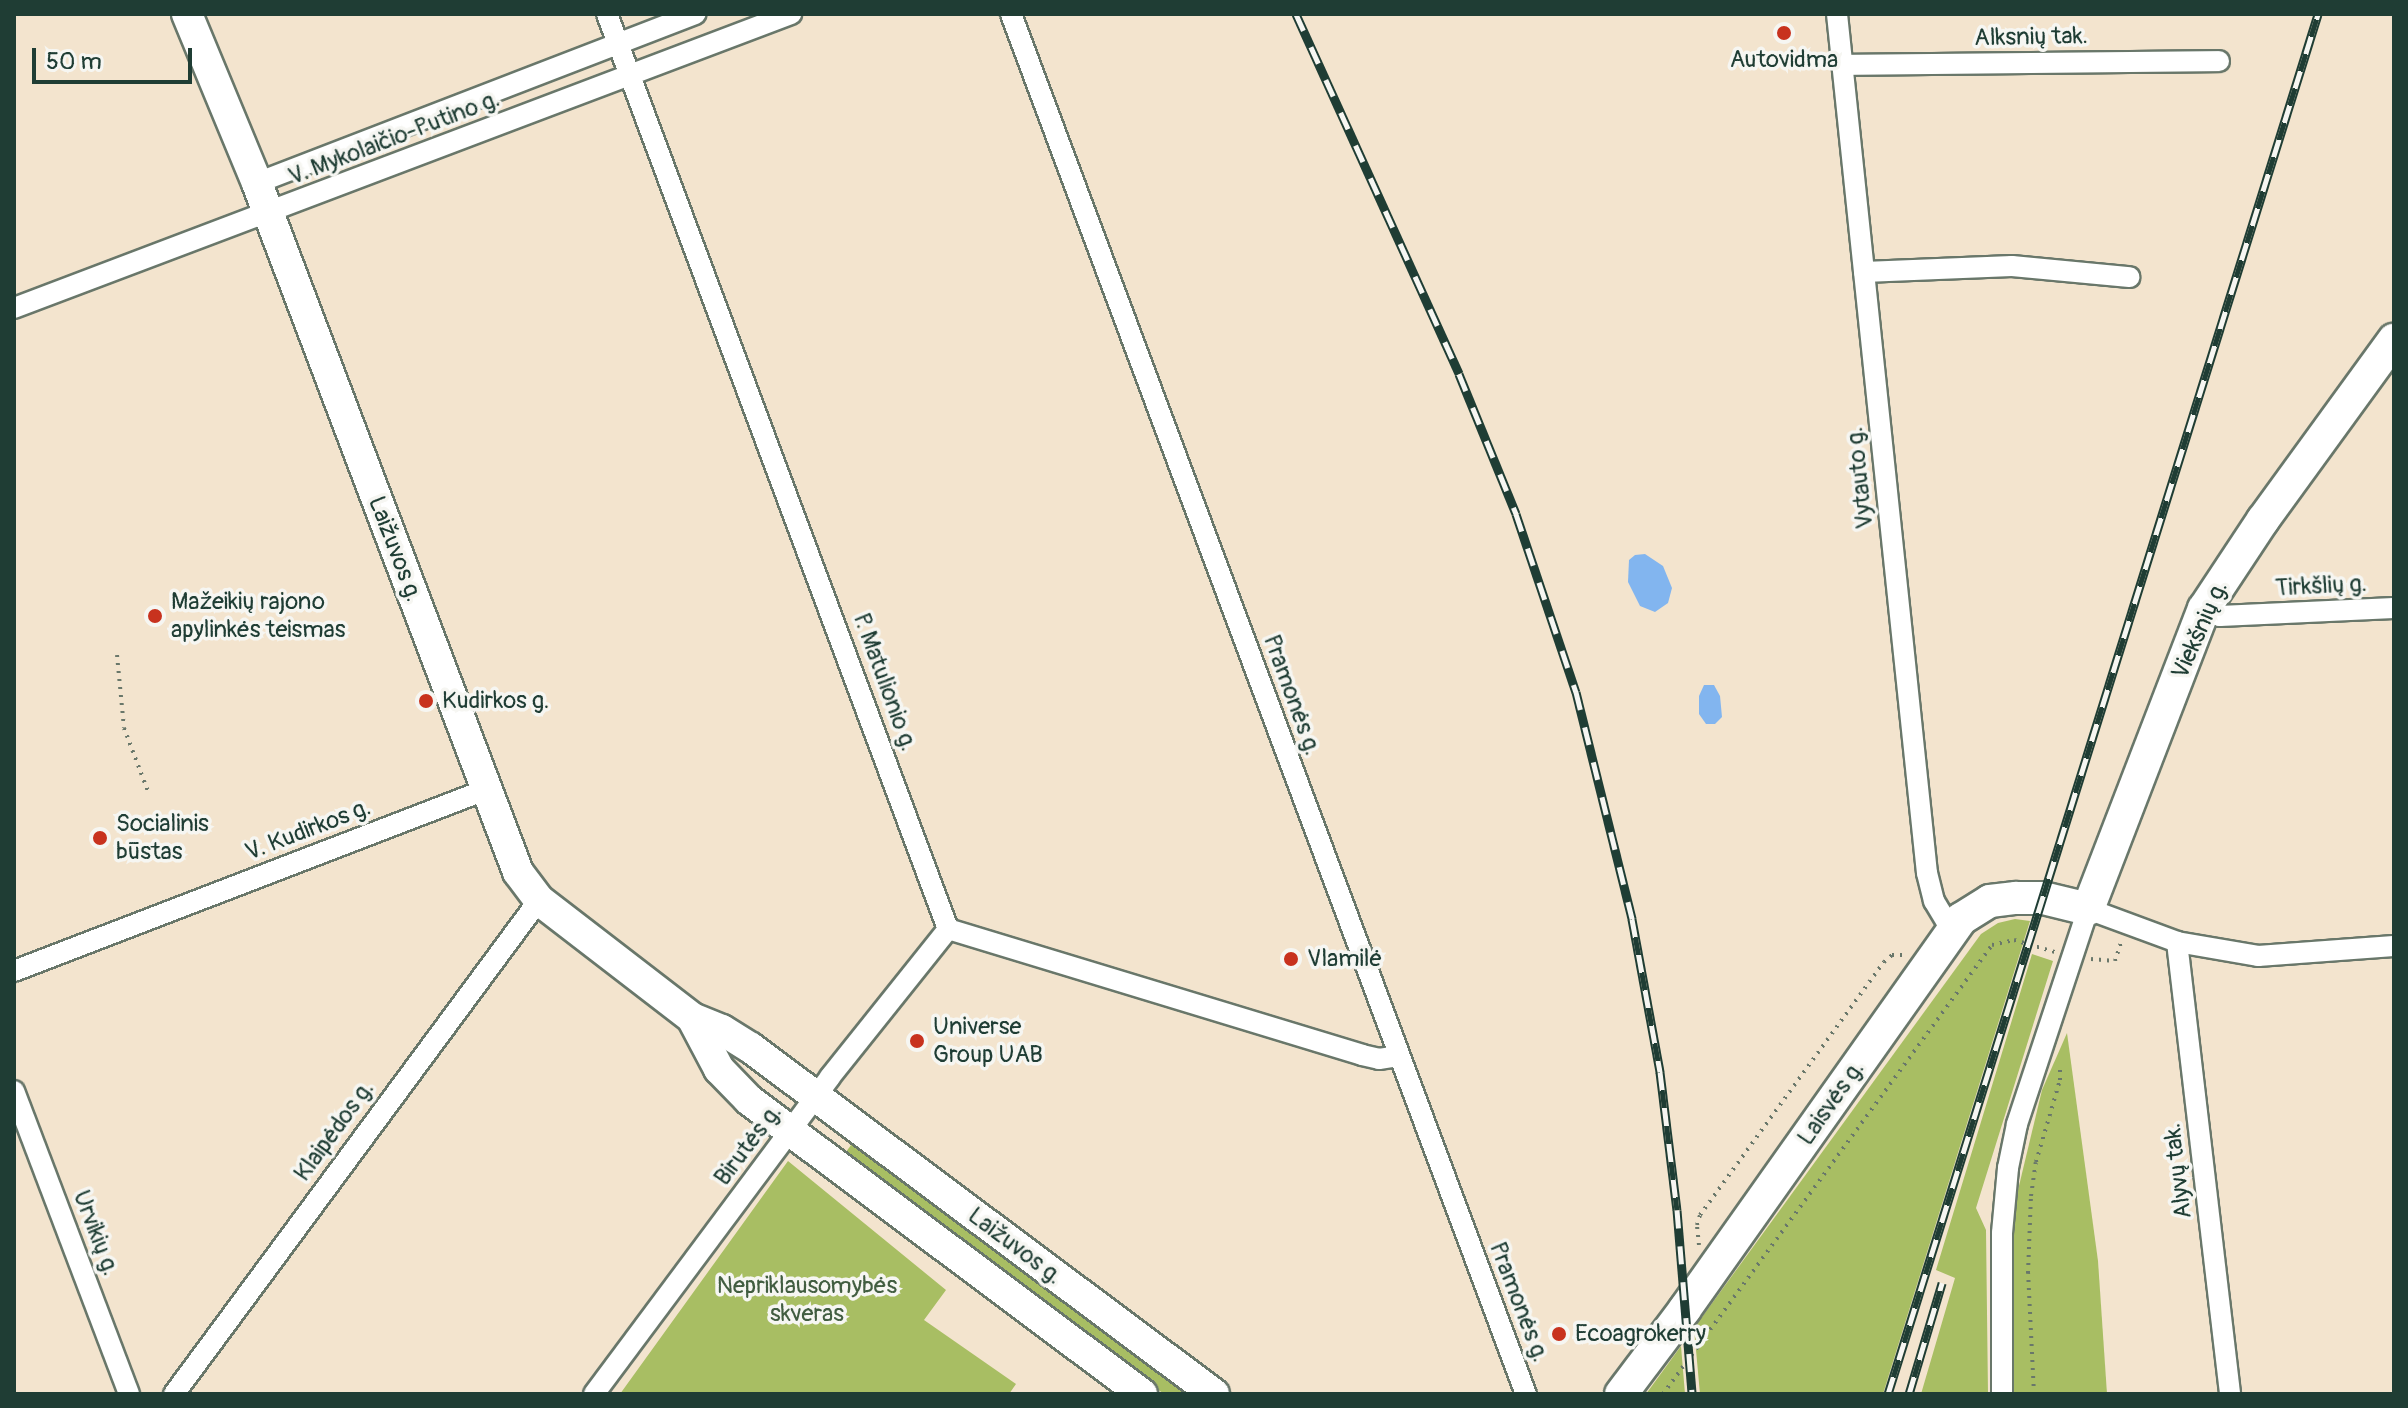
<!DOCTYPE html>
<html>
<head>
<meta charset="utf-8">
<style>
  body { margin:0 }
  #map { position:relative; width:2408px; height:1408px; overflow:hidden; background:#f3e4ce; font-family:Pangolin,sans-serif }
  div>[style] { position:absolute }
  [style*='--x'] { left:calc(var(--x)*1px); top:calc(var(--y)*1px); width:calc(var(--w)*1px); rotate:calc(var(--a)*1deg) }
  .green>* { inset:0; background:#a8be63 }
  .water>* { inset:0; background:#82b5ef }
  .path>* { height:4px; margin-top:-2px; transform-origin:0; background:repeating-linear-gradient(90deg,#69776a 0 2px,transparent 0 8px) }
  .roads { filter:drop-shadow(2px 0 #69776a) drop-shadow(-2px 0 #69776a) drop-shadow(0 2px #69776a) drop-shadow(0 -2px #69776a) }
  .minor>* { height:20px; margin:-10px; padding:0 10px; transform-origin:10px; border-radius:10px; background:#fff }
  .secondary>* { height:30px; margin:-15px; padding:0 15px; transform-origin:15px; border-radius:15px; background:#fff }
  .primary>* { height:32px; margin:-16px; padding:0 16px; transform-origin:16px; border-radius:16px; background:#fff }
  .rail>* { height:9px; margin-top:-4.5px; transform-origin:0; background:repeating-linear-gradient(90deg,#f6f6f2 0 18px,#1f3d34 0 36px); box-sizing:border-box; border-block:2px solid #1f3d34 }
  .dots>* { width:22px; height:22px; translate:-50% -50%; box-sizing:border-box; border:4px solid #f6f6f2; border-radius:50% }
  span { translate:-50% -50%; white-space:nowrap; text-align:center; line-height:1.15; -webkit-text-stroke:7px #f6f6f2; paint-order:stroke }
  .street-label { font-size:24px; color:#1f3d34 }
  .poi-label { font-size:24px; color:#1f3d34 }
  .left { translate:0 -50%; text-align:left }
  .park-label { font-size:24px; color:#415d40 }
  .frame { position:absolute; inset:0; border:16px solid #1f3d34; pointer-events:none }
  .scale { position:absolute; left:32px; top:48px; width:160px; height:36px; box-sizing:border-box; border:4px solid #1f3d34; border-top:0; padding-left:10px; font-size:24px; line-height:28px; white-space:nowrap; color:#1f3d34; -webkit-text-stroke:6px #f6f6f2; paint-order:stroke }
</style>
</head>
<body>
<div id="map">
  <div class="green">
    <div style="clip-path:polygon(2015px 919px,2030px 921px,1883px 1394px,1700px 1394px,1694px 1328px,1981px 934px,1998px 923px)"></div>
    <div style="clip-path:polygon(2032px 954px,2053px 961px,1976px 1208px,1986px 1230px,1988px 1394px,1921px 1394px,1955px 1278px,1936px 1270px)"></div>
    <div style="clip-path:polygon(2067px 1033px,2098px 1261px,2107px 1394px,2014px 1394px,2013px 1238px,2018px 1190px,2042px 1090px)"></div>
    <div style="clip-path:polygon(854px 1141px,1196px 1394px,1164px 1394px,843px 1156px)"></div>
    <div style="clip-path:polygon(788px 1161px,946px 1290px,924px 1320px,1016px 1384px,1009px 1394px,620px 1394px)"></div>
    <div style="clip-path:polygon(1681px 1346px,1685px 1394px,1646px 1394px,1665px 1368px)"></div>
  </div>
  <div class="water">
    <div style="clip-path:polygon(1645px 554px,1663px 566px,1672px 588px,1668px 603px,1655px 612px,1640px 606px,1628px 582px,1629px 560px,1635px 555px)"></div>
    <div style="clip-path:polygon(1704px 685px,1714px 685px,1720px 696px,1722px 717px,1715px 724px,1706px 724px,1699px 714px,1699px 696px)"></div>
  </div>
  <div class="path">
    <div style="--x:117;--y:655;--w:73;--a:84.5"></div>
    <div style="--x:124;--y:728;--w:71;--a:69.3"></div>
    <div style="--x:2091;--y:959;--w:24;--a:5"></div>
    <div style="--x:2115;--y:961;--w:22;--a:-72"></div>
    <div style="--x:1699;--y:1245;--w:20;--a:-96"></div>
    <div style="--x:1697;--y:1225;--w:10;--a:-73"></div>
    <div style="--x:1700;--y:1215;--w:313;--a:-54"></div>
    <div style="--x:1884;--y:962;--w:11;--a:-41"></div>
    <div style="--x:1892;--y:955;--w:13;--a:0"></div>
    <div style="--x:1663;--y:1394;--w:557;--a:-53.77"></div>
    <div style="--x:1992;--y:945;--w:23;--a:-13"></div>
    <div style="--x:2014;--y:940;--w:43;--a:16.3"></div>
    <div style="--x:2034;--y:1394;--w:121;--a:-92.8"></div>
    <div style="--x:2028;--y:1273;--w:77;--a:-87.8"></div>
    <div style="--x:2031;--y:1196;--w:34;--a:-82"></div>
    <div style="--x:2036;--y:1162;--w:85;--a:-73.7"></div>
    <div style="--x:2060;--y:1080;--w:15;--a:-90"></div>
  </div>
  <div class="roads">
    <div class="minor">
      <div style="--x:607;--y:14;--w:976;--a:69.56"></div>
      <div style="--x:948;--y:929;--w:433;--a:16.9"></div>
      <div style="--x:1362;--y:1055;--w:17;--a:13"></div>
      <div style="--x:1379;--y:1059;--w:19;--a:-9"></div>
      <div style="--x:1011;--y:14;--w:1473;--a:69.54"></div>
      <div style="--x:1837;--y:14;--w:864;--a:84.02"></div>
      <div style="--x:1927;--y:873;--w:29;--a:76"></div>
      <div style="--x:1934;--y:901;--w:35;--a:59"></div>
      <div style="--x:1843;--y:65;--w:376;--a:-0.6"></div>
      <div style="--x:257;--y:183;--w:470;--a:-21.1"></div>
      <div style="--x:1864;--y:272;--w:148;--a:-2.3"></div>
      <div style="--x:2012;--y:266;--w:118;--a:5.4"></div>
      <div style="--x:14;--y:308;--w:831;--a:-20.73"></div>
      <div style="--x:2204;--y:609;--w:17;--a:24"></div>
      <div style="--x:2220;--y:616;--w:174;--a:-2.6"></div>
      <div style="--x:2177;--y:942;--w:455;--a:83.3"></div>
      <div style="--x:14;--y:971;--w:505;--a:-21.02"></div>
      <div style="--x:14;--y:1091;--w:324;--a:69.2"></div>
      <div style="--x:174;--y:1394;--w:614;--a:-53.54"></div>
      <div style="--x:594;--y:1394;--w:395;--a:-53.3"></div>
      <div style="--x:830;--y:1077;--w:189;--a:-51.4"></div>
      <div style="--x:2002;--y:1394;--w:161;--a:-90"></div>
      <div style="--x:2002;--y:1233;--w:65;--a:-84.7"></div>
      <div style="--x:2008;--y:1168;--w:45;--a:-78.4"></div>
      <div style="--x:2017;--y:1124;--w:226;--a:-71.7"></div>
      <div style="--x:2088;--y:909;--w:95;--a:20.3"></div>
      <div style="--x:2177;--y:942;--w:82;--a:9.8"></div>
      <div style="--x:2258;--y:956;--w:136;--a:-4.2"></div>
    </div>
    <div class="secondary">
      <div style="--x:187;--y:14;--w:183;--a:67.5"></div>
      <div style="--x:257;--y:183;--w:737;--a:69.25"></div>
      <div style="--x:518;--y:872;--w:35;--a:53"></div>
      <div style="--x:539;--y:900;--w:193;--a:37.6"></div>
      <div style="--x:692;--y:1018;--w:32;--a:22"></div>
      <div style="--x:722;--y:1030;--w:34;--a:32"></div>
      <div style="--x:751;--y:1048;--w:578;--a:36.77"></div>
      <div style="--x:692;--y:1018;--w:58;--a:62.1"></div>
      <div style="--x:719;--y:1069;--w:43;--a:45.9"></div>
      <div style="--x:749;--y:1100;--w:491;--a:36.8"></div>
    </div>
    <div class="primary">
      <div style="--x:1621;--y:1394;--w:106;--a:-53"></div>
      <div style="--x:1685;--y:1309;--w:478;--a:-54.7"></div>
      <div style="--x:1961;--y:919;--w:34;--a:-32"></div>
      <div style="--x:1990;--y:901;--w:26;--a:-7"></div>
      <div style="--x:2016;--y:898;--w:27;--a:0"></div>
      <div style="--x:2043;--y:898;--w:46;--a:13.7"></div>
      <div style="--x:2088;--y:909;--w:322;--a:-68.9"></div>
      <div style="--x:2204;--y:609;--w:107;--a:-56.5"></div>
      <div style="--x:2263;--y:520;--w:223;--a:-54"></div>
    </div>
  </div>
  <div class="rail">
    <div style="--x:1296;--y:14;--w:395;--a:65.6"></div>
    <div style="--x:1459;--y:374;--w:151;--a:67.8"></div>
    <div style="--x:1516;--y:514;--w:188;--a:71.4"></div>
    <div style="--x:1576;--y:692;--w:234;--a:76.1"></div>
    <div style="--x:1632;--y:919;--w:156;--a:79.6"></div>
    <div style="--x:1660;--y:1072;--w:139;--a:83"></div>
    <div style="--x:1677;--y:1210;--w:185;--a:85.3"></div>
    <div style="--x:1888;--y:1394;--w:1445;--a:-72.69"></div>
    <div style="--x:1909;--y:1394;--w:116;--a:-73.4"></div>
  </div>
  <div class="dots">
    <div style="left:1784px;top:33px;background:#c8321e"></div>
    <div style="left:155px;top:616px;background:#c8321e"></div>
    <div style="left:426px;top:701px;background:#c8321e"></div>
    <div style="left:100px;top:838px;background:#c8321e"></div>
    <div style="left:1291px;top:959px;background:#c8321e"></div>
    <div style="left:917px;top:1041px;background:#c8321e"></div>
    <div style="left:1559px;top:1334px;background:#c8321e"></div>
  </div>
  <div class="street-label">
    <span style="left:2031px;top:37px;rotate:-1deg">Alksnių tak.</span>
    <span style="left:394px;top:138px;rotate:-21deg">V. Mykolaičio-Putino g.</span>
    <span style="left:1860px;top:478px;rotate:-96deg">Vytauto g.</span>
    <span style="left:395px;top:549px;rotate:69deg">Laižuvos g.</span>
    <span style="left:2321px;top:586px;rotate:-3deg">Tirkšlių g.</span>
    <span style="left:2200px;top:630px;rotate:-66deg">Viekšnių g.</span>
    <span style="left:885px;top:682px;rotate:70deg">P. Matulionio g.</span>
    <span style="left:1292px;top:695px;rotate:70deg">Pramonės g.</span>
    <span style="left:308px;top:830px;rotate:-21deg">V. Kudirkos g.</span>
    <span style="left:1831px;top:1103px;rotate:-55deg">Laisvės g.</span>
    <span style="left:334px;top:1131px;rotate:-54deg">Klaipėdos g.</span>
    <span style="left:748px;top:1145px;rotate:-53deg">Birutės g.</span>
    <span style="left:2178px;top:1171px;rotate:-97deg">Alyvų tak.</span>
    <span style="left:96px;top:1233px;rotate:69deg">Urvikių g.</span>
    <span style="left:1015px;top:1246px;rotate:37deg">Laižuvos g.</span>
    <span style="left:1519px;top:1302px;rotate:69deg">Pramonės g.</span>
  </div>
  <div class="poi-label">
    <span style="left:1784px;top:60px">Autovidma</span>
    <span class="left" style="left:171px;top:616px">Mažeikių rajono<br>apylinkės teismas</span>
    <span class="left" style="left:442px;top:701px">Kudirkos g.</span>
    <span class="left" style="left:116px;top:838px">Socialinis<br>būstas</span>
    <span class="left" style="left:1307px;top:959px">Vlamilė</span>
    <span class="left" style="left:933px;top:1041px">Universe<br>Group UAB</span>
    <span class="left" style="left:1575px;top:1334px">Ecoagrokerry</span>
  </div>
  <div class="park-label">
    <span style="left:807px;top:1300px">Nepriklausomybės<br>skveras</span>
  </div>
  <div class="frame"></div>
  <div class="scale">50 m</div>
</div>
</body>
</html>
